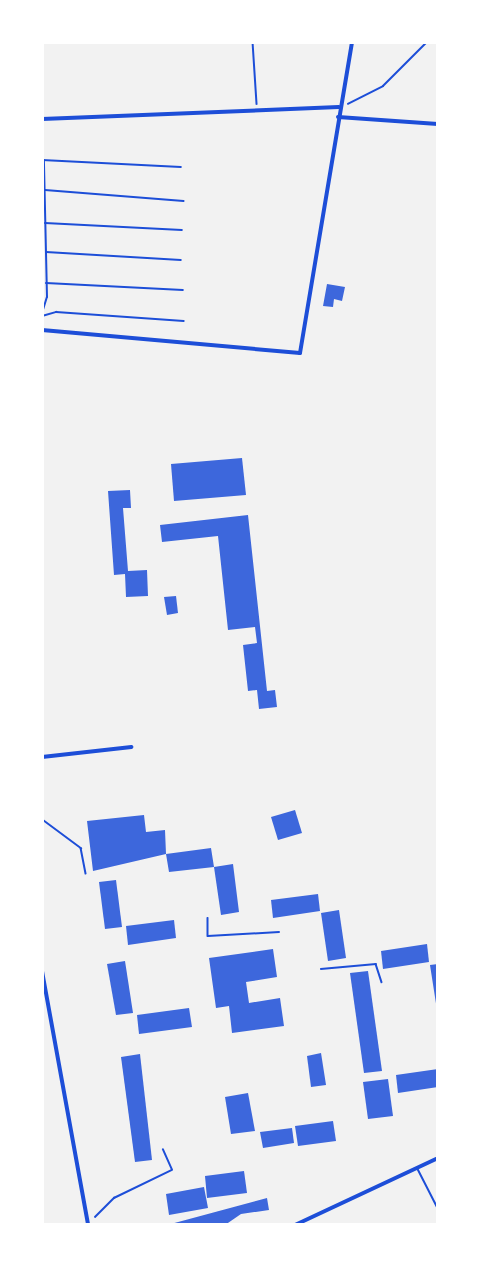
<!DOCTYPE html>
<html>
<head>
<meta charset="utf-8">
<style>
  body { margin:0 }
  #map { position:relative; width:480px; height:1267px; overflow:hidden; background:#f2f2f2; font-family:"Source Serif 4",serif }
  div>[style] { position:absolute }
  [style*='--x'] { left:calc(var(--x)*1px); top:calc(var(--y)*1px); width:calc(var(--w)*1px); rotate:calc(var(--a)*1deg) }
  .building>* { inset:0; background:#3d67dc }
  .path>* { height:1.5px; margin:-0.75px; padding:0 0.75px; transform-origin:0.75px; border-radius:0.75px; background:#1d4ed8 }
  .service>* { height:2px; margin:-1px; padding:0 1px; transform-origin:1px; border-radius:1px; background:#1d4ed8 }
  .minor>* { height:4px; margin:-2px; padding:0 2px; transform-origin:2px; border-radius:2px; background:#1d4ed8 }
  span { translate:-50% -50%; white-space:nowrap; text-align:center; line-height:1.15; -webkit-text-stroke:5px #fff; paint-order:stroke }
  .frame { position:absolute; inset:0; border:44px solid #fff; pointer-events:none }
</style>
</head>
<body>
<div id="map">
  <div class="building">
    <div style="clip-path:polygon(327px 284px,345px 287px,342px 301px,334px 299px,333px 307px,323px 306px)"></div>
    <div style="clip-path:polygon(242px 458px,246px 495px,174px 501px,171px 464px)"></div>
    <div style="clip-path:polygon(130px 490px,131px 508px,123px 508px,128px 571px,147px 570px,148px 596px,126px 597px,125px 574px,114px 575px,108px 491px)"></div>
    <div style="clip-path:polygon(248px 515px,267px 691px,275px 690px,277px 707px,259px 709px,257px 690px,248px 691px,243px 645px,257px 643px,255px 627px,228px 630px,218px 536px,162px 542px,160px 525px)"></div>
    <div style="clip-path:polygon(176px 596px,178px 613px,167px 615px,164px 597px)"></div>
    <div style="clip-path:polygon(295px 810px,302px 833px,278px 840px,271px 817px)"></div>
    <div style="clip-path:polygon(144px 815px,146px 832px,165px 830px,166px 854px,211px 848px,214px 867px,169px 872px,166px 854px,93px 871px,87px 821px)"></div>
    <div style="clip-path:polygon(233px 864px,239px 912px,221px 915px,214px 867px)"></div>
    <div style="clip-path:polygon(116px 880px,122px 927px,105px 929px,99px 882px)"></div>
    <div style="clip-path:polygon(318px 894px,320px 911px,273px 918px,271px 900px)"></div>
    <div style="clip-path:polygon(339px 910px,346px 958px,328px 961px,321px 913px)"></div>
    <div style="clip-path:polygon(174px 920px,176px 938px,128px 945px,126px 926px)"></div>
    <div style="clip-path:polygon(427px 944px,429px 962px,383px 969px,381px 951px)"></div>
    <div style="clip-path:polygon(273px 949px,277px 977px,246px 982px,249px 1003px,280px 998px,284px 1026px,232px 1033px,229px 1006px,216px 1008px,209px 958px)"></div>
    <div style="clip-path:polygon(125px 961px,133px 1013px,116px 1015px,107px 964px)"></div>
    <div style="clip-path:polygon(438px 964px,438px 1010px,437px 1010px,430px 965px)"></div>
    <div style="clip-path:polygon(368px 971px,382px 1071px,364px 1073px,350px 973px)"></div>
    <div style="clip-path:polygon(189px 1008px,192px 1027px,139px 1034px,137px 1015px)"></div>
    <div style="clip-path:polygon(321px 1053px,326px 1085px,311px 1087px,307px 1056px)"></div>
    <div style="clip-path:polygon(140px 1054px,152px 1160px,135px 1162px,121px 1057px)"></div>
    <div style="clip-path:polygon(438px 1069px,438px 1087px,398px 1093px,396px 1075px)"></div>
    <div style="clip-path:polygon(388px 1079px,393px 1116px,368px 1119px,363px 1082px)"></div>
    <div style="clip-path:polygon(248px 1093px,255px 1131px,231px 1134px,225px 1097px)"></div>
    <div style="clip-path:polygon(333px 1121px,336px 1141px,298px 1146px,295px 1126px)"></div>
    <div style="clip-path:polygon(292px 1128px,294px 1143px,263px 1148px,260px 1132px)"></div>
    <div style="clip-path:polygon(244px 1171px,247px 1193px,207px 1198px,205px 1176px)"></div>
    <div style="clip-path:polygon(204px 1187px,208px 1208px,169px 1215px,166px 1194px)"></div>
    <div style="clip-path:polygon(267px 1198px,269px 1210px,241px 1214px,225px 1225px,167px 1225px)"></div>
  </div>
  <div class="path">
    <div style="--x:253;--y:42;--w:62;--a:86.3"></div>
    <div style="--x:348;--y:104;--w:39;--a:-27"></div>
    <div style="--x:383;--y:86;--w:62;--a:-45"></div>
    <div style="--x:42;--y:819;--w:49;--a:36.6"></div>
    <div style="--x:81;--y:848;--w:26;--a:79"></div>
    <div style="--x:208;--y:918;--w:18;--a:90"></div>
    <div style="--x:208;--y:936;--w:71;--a:-3.2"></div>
    <div style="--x:321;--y:969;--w:55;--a:-5.2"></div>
    <div style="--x:376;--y:964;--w:19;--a:72"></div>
    <div style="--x:95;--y:1217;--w:27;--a:-45"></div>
    <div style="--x:114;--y:1198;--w:64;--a:-25.8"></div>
    <div style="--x:172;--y:1170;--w:22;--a:-114"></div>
  </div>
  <div class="service">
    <div style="--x:42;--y:160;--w:139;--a:2.9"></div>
    <div style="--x:45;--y:190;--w:139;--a:4.5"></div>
    <div style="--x:45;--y:223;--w:137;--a:2.9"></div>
    <div style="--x:46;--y:252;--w:135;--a:3.4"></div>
    <div style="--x:46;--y:283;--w:137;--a:2.9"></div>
    <div style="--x:42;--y:313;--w:17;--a:-73"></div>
    <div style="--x:47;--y:297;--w:137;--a:-91.3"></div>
    <div style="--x:42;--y:316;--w:15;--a:-16"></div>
    <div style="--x:56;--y:312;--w:128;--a:4"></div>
    <div style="--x:417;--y:1168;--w:46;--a:62.9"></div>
  </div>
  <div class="minor">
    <div style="--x:338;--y:117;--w:100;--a:4"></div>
    <div style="--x:42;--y:119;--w:297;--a:-2.3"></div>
    <div style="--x:42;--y:330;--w:259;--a:5.1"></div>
    <div style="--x:300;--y:353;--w:315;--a:-80.5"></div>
    <div style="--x:42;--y:757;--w:90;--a:-6.4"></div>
    <div style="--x:42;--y:971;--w:258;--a:79.7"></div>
    <div style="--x:295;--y:1225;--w:158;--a:-25.1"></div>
  </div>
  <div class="frame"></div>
</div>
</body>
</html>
